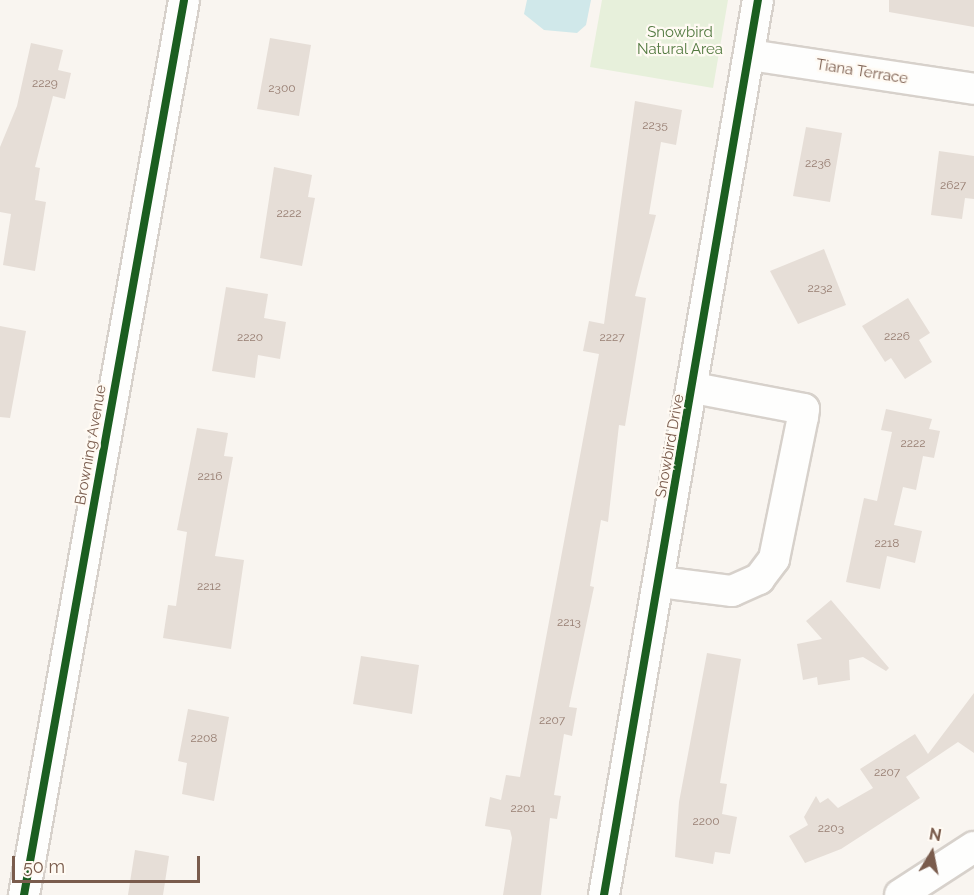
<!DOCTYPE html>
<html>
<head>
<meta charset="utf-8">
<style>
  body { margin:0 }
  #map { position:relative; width:974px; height:895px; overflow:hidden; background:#f9f5f0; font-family:Raleway,sans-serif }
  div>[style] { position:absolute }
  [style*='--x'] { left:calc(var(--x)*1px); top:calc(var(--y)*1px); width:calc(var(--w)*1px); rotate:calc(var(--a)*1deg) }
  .green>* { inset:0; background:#e7f0db }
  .water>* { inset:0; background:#d0e8ea }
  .building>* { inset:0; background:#e6ded7 }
  .roads { filter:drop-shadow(2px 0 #d7d1cb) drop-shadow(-2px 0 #d7d1cb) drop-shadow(0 2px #d7d1cb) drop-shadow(0 -2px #d7d1cb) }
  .minor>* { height:30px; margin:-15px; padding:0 15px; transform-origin:15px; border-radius:15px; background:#fefefd }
  .cycleway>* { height:8px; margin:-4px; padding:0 4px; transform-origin:4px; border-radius:4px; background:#1b5e20 }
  span { translate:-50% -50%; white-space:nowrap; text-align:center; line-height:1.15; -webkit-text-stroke:4.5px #fffaf3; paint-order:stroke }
  .number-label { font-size:12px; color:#977e72 }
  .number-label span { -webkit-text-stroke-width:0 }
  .park-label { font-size:15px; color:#537a41 }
  .street-label { font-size:15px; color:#7a5c4d }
  .north { position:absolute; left:902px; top:823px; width:60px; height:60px; -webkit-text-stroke:4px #fffaf3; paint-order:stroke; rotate:10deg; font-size:16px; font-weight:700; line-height:24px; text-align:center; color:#7a5c4d }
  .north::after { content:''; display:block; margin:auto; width:21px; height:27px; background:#7a5c4d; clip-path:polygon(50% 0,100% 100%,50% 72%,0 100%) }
  .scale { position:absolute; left:12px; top:856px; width:188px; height:27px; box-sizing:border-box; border:3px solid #7a5c4d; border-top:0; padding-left:8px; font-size:18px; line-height:21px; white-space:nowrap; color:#7a5c4d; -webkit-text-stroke:4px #fffaf3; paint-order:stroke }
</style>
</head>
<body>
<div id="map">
  <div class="green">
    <div style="clip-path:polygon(602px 0,728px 0,713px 88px,590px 67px)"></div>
  </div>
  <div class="water">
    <div style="clip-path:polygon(527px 0,591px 0,586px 25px,577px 33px,544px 30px,524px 14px)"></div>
  </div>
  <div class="building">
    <div style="clip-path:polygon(889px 0,974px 0,974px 27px,889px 12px)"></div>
    <div style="clip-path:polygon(270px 38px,311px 45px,299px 116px,257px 109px)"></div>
    <div style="clip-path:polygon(31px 43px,63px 50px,58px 70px,71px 73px,65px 99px,53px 96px,35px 167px,40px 168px,35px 200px,46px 202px,35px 271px,3px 265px,11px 214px,0 212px,0 147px,17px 106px)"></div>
    <div style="clip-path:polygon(635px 101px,682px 110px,676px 145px,661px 142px,649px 214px,656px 215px,635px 296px,646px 298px,625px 426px,619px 425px,608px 522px,601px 520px,590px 586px,594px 587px,569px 707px,577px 708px,572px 736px,564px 734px,554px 795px,561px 796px,557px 819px,550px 818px,541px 895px,503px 895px,512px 838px,510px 830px,485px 826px,490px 797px,501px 800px,506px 775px,520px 777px,599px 354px,583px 351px,589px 321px,604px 324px)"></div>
    <div style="clip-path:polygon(806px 127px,842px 133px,830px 202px,793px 196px)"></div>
    <div style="clip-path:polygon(939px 151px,974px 156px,974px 199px,965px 198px,962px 219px,931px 215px)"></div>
    <div style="clip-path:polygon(274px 167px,312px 175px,308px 197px,315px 198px,302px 266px,260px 258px)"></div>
    <div style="clip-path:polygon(824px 249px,846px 305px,798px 324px,770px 271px)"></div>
    <div style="clip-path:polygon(226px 287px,268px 294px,264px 318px,286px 322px,280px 359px,258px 355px,255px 378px,212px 371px)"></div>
    <div style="clip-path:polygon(908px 298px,930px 333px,919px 340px,932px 362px,905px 379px,891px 358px,885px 362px,862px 326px)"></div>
    <div style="clip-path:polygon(0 326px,26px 331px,10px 418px,0 417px)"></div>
    <div style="clip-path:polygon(886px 409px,932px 419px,929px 429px,940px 431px,934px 458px,923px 456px,916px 490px,903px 487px,894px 525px,922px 531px,915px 563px,887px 556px,880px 589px,846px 582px,864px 498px,877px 501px,892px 432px,881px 430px)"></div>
    <div style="clip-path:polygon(197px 428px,228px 433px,224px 456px,233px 457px,215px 556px,244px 560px,231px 649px,163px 638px,168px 605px,176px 606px,187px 532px,177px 530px)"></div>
    <div style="clip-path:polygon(831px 600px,889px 668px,886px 671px,863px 657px,849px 660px,850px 680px,818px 685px,817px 677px,803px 680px,797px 644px,822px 639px,806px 621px)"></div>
    <div style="clip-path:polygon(707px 653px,741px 659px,720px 783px,727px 784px,722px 814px,737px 817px,730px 854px,715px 852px,713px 864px,675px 857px,679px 802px)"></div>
    <div style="clip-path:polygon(361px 656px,419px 665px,412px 714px,353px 704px)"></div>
    <div style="clip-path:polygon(974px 693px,974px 753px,958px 742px,906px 777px,920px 798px,841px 849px,805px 863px,789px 836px,808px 825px,804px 817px,816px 796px,820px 803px,828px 798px,838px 808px,873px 788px,860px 769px,915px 734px,928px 754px)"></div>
    <div style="clip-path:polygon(188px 709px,229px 717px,214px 801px,182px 794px,187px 763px,178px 761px)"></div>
    <div style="clip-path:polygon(135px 850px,169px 856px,163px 895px,128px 895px)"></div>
  </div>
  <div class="roads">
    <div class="minor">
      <div style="--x:750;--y:55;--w:227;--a:8.6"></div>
      <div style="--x:660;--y:582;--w:73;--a:7.1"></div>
      <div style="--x:732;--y:591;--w:30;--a:-24"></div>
      <div style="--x:759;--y:579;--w:25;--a:-53"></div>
      <div style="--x:774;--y:559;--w:145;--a:-78.5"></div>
      <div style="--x:803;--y:417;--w:8;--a:-83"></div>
      <div style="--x:804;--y:409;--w:112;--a:-169.2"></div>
      <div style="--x:24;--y:895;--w:909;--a:-79.86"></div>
      <div style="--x:604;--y:895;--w:908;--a:-80.24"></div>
      <div style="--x:900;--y:895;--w:88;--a:-33"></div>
    </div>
  </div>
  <div class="cycleway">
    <div style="--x:24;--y:895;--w:909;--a:-79.86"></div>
    <div style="--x:604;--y:895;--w:908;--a:-80.24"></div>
  </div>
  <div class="number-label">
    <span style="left:45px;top:84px">2229</span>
    <span style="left:282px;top:89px">2300</span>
    <span style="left:655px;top:126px">2235</span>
    <span style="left:818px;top:164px">2236</span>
    <span style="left:953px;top:186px">2627</span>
    <span style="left:289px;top:214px">2222</span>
    <span style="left:820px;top:289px">2232</span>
    <span style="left:897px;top:337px">2226</span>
    <span style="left:250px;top:338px">2220</span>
    <span style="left:612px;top:338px">2227</span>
    <span style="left:913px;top:444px">2222</span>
    <span style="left:210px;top:477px">2216</span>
    <span style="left:887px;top:544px">2218</span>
    <span style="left:209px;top:587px">2212</span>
    <span style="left:569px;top:623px">2213</span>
    <span style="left:552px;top:721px">2207</span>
    <span style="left:204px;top:739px">2208</span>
    <span style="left:887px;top:773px">2207</span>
    <span style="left:523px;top:809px">2201</span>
    <span style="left:706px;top:822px">2200</span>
    <span style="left:831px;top:829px">2203</span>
  </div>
  <div class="park-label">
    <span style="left:680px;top:41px">Snowbird<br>Natural Area</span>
  </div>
  <div class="street-label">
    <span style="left:862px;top:72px;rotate:9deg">Tiana Terrace</span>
    <span style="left:91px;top:445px;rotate:-80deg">Browning Avenue</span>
    <span style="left:670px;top:446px;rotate:-80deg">Snowbird Drive</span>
  </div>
  <div class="north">N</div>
  <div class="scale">50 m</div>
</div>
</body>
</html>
